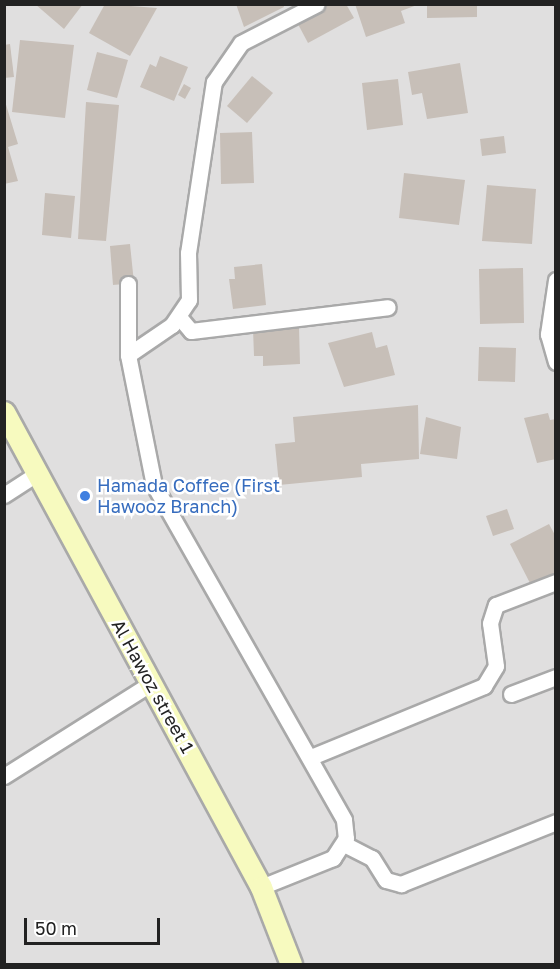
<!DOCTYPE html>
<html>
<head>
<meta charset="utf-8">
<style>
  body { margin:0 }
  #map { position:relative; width:560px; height:969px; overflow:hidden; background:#f2efe9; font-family:"Golos Text",sans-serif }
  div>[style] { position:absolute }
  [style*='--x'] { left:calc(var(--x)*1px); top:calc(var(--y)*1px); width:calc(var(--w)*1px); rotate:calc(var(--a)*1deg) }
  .residential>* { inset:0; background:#e0dfdf }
  .building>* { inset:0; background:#c7bfb8 }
  .roads { filter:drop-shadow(2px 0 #a9a9a9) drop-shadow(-2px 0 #a9a9a9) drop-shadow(0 2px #a9a9a9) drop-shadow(0 -2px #a9a9a9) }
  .street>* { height:15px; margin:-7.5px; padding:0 7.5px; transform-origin:7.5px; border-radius:7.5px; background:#fff }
  .secondary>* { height:21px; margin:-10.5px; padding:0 10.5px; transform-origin:10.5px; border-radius:10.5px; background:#f7fabf }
  .dots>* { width:16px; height:16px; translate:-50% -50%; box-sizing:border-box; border:3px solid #fff; border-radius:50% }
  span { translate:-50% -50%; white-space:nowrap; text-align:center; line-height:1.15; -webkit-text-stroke:5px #fff; paint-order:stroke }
  .shop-label { font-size:18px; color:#366cbe }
  .left { translate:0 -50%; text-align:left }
  .street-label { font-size:18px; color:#222 }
  .frame { position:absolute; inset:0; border:6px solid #222; pointer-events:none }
  .scale { position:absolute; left:24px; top:918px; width:136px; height:27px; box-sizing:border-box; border:3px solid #222; border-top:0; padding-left:8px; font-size:18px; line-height:21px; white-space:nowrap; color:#222; -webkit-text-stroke:4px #fff; paint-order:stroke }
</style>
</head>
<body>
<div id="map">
  <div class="residential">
    <div style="clip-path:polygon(5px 5px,555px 5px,555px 964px,5px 964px)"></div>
  </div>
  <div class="building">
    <div style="clip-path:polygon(35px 4px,83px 4px,64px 29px)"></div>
    <div style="clip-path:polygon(105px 4px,157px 8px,130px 56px,89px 33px)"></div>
    <div style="clip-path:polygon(236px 4px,283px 4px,284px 7px,244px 27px)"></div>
    <div style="clip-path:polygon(298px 4px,346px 4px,354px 18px,308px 43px,290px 9px)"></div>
    <div style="clip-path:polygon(355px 4px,417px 4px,417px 5px,401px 11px,405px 23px,366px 37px)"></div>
    <div style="clip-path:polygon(427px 4px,477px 4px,477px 17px,427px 18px)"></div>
    <div style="clip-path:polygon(20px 40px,74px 45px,65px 118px,12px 112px)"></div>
    <div style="clip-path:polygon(10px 44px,14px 77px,4px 78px,4px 45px)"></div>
    <div style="clip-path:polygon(97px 52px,128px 60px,117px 98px,87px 90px)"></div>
    <div style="clip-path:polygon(160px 56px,188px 67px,174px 101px,140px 87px,150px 64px,156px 67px)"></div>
    <div style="clip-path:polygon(460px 63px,468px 113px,427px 119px,422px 93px,412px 95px,408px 72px)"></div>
    <div style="clip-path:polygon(252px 76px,273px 93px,247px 123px,227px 106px)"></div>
    <div style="clip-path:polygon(398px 79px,403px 125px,367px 130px,362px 83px)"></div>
    <div style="clip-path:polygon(184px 84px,191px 88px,185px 99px,178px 95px)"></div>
    <div style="clip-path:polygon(4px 98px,18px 144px,8px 147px,18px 181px,4px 184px)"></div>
    <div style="clip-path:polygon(86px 102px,119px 105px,106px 241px,78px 239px)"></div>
    <div style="clip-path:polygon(252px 132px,254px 183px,221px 184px,220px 133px)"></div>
    <div style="clip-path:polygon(504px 136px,506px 153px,482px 156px,480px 139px)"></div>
    <div style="clip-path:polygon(404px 173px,465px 180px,459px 225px,399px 218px)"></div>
    <div style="clip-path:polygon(487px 185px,536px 189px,532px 244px,482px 241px)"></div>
    <div style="clip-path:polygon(45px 193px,75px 196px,71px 238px,42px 235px)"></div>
    <div style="clip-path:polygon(130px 244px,134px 283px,113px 285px,110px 246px)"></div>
    <div style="clip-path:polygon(262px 264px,266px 305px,233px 309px,229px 279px,235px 279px,234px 267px)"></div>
    <div style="clip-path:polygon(523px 268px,524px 323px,480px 324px,479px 269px)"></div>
    <div style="clip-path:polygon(299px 327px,300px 364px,263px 366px,263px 356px,254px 356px,253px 329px)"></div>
    <div style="clip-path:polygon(372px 332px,376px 348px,387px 345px,395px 375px,344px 387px,328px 343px)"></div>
    <div style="clip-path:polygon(479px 347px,516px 348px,515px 382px,478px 381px)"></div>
    <div style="clip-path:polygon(418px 405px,419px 459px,361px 464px,362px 477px,279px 485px,275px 444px,295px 442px,293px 417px)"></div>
    <div style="clip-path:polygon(548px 413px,550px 420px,556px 419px,556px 459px,537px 463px,524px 418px)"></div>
    <div style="clip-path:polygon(426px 417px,461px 427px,457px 459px,420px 454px)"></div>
    <div style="clip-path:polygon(507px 509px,514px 529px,493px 536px,486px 516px)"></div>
    <div style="clip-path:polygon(549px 524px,556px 537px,556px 578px,533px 589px,510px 544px)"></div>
  </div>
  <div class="roads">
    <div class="street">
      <div style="--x:556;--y:280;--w:55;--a:98.4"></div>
      <div style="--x:548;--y:334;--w:29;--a:74"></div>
      <div style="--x:128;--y:284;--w:71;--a:90"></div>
      <div style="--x:128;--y:355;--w:133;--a:78.7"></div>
      <div style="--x:154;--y:485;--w:385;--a:60.4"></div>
      <div style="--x:344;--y:820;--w:18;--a:84"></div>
      <div style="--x:346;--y:838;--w:24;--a:123"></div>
      <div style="--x:333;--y:858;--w:78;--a:158.1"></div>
      <div style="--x:180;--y:318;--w:17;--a:50"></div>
      <div style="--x:191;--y:331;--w:198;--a:-6.9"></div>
      <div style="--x:128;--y:355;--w:53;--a:-34.3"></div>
      <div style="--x:172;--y:325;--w:30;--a:-56"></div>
      <div style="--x:189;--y:300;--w:47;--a:-91.2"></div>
      <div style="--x:188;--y:253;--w:173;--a:-81.4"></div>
      <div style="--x:214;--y:82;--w:47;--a:-55.3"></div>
      <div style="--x:241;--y:43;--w:85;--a:-27.2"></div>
      <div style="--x:4;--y:495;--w:38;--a:-33"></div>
      <div style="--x:511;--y:694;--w:48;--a:-20.7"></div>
      <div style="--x:311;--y:757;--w:187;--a:-22.3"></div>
      <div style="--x:484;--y:686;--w:23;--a:-59"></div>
      <div style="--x:496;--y:666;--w:43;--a:-97.9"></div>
      <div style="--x:490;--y:623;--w:19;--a:-72"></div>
      <div style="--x:496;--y:605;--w:64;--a:-21"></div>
      <div style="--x:4;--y:776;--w:176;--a:-32.2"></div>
      <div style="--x:344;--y:844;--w:31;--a:27"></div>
      <div style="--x:372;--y:858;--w:26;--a:58"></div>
      <div style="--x:386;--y:880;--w:16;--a:15"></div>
      <div style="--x:401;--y:884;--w:167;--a:-21.8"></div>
    </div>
    <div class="secondary">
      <div style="--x:4;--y:412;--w:540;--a:61.58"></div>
      <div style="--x:261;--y:887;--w:83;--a:68.7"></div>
    </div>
  </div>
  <div class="dots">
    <div style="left:85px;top:496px;background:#3f7fe0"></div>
  </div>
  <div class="shop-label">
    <span class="left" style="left:97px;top:496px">Hamada Coffee (First<br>Hawooz Branch)</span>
  </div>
  <div class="street-label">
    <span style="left:153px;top:686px;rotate:61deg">Al Hawoz street 1</span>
  </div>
  <div class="frame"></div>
  <div class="scale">50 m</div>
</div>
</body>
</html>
